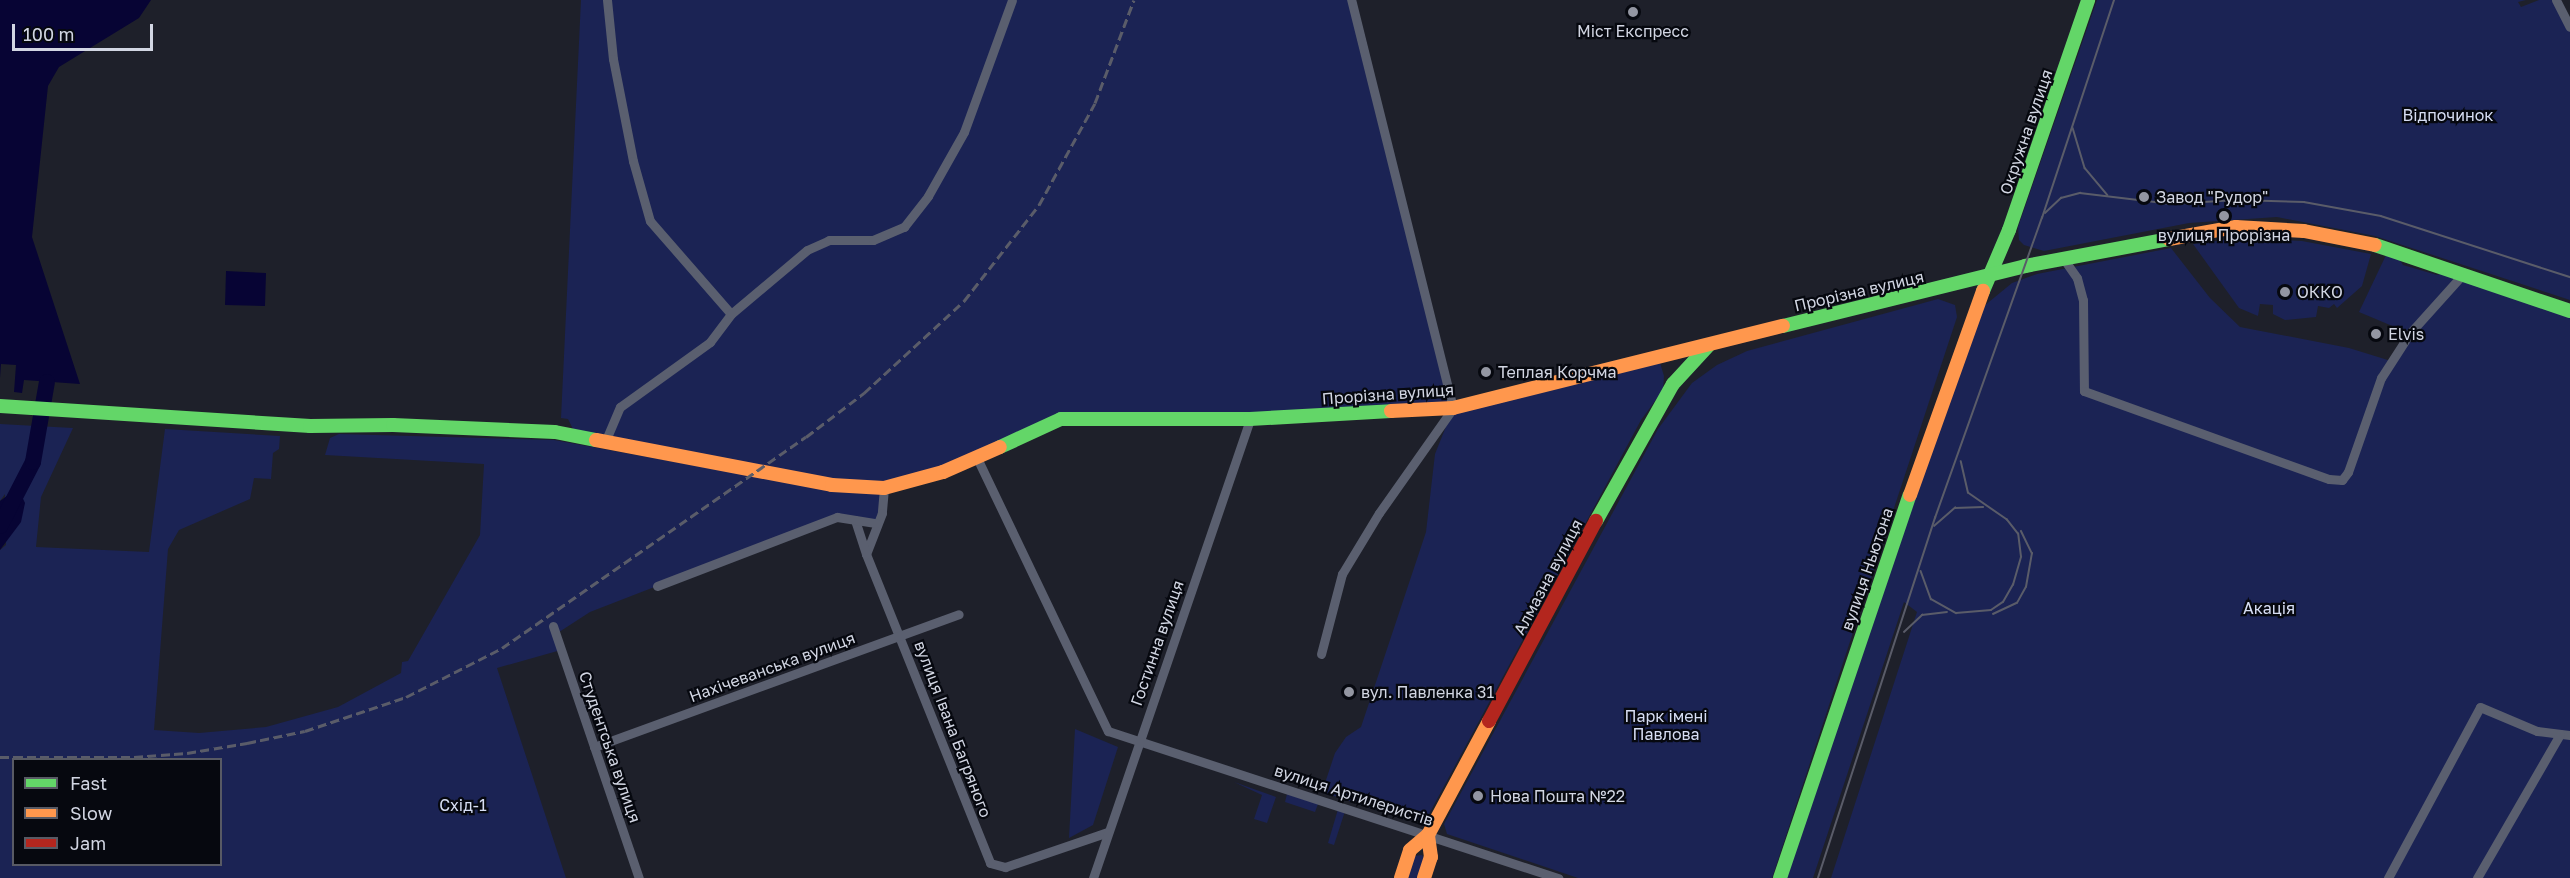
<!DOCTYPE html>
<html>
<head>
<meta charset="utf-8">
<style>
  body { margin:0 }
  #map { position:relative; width:2570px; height:878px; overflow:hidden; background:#1e202a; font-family:"Golos Text",sans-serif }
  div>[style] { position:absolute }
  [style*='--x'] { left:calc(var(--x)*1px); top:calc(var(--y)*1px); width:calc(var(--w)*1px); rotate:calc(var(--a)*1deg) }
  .green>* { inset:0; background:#1b2354 }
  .water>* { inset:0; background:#070434 }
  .river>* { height:16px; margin:-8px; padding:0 8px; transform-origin:8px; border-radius:8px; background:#070434 }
  .street>* { height:9px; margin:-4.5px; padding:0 4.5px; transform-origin:4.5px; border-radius:4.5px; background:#5a5f6f }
  .fast>* { height:14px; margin:-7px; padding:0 7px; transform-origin:7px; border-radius:7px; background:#63d668 }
  .slow>* { height:14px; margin:-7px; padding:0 7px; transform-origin:7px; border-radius:7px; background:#ff974d }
  .jam>* { height:14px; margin:-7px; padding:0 7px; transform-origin:7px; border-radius:7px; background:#b3261e }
  .tram>* { height:1.5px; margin:-0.75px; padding:0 0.75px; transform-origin:0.75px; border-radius:0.75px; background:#5a5c69 }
  .rail>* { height:3px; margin-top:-1.5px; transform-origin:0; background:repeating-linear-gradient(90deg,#5a5c69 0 9px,transparent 0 13.5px) }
  .dots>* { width:16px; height:16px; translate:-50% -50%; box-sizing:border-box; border:3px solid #06080f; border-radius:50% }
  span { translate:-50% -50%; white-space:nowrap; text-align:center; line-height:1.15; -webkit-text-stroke:4.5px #06080f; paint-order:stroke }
  .poi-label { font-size:16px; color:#d2d6e3 }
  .left { translate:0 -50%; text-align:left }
  .park-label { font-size:16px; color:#d7def4 }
  .street-label { font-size:16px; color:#d2d6e3 }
  .legend { position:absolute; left:12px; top:758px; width:210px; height:108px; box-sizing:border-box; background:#06080f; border:2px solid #585a64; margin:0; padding:8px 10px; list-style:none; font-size:18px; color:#d2d6e3 }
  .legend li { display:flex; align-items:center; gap:12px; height:30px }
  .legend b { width:30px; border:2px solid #585a64 }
  .scale { position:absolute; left:12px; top:24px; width:141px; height:27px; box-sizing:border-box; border:3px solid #d2d6e3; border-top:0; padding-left:8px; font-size:18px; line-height:21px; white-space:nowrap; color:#d2d6e3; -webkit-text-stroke:4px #06080f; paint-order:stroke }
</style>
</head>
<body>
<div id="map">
  <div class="green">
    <div style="clip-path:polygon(evenodd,581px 0,1351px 0,1453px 408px,1658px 356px,1664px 376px,1663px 390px,1641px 420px,1428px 816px,1422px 820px,1407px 820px,1322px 792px,1335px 753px,1346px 737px,1361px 727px,1426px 532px,1435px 454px,1453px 409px,1061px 419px,884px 488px,876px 523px,846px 516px,657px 586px,590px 612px,556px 634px,561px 650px,497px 668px,566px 878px,0 878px,0 550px,6px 545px,5px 494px,0 501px,0 424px,73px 428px,41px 497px,36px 547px,149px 552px,165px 429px,280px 436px,279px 449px,273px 453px,271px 479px,254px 478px,250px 499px,179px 530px,168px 549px,154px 730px,199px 733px,266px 727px,338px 707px,401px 673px,402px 662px,408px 661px,480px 535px,484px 464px,325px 455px,330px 438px,339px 434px,554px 440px,719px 470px,733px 460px,575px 433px,568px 419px,561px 418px,581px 0,14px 760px,220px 760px,220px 864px,14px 864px,14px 760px)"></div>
    <div style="clip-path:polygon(2097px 0,2526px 0,2518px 2px,2521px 7px,2539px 0,2553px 0,2570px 31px,2570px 300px,2375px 236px,2277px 217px,2189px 223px,2044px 251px,2024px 245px,2019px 240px,2018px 227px)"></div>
    <div style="clip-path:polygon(2240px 238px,2302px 241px,2371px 254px,2362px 286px,2337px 308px,2334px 304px,2329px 308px,2318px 306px,2316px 317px,2285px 320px,2273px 314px,2273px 305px,2260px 304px,2258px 316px,2239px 308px,2193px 244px)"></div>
    <div style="clip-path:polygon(2171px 248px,2210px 298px,2240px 327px,2349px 348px,2391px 361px,2409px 333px,2359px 312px,2387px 253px,2397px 256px,2403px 265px,2437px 275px,2453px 269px,2570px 311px,2570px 878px,1831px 878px,1917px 612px,1904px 602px,1813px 878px,1785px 878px,1966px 345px,1984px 306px,2012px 283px,2037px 274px)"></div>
    <div style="clip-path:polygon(1938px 299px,1955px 305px,1957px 317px,1772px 878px,1578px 878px,1447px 834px,1444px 824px,1658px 429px,1692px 383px,1717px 365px,1747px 351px)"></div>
    <div style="clip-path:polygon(1075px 729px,1118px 747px,1093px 825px,1069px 838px)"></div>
    <div style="clip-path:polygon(1234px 782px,1276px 797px,1267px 823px,1254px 819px,1262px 795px)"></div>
    <div style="clip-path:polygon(1287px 794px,1318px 804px,1315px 812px,1285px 802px)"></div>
    <div style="clip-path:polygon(1339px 806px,1346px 808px,1334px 845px,1328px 843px)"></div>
    <div style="clip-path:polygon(1422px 855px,1425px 859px,1419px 878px,1406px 878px,1414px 856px)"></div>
  </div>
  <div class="water">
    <div style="clip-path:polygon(0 0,151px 0,139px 18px,59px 67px,48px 86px,32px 237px,80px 384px,24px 380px,22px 393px,14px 392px,16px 365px,1px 364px,0 378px)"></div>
    <div style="clip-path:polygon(226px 271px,266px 273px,265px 306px,225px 305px)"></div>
    <div style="clip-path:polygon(18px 488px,25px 503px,21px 522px,0 550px,0 501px)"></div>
  </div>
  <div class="river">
    <div style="--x:0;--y:526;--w:72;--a:-62.7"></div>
    <div style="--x:33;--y:462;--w:81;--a:-80.1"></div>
  </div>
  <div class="street">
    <div style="--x:607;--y:0;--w:59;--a:84.2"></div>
    <div style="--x:613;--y:59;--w:104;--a:78.9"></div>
    <div style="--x:633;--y:161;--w:62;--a:74.2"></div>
    <div style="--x:650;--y:221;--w:123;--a:48.9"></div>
    <div style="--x:2556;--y:0;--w:30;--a:63"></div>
    <div style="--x:2063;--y:258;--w:24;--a:55"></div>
    <div style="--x:2077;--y:278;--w:23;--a:75"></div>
    <div style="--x:2083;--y:300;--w:91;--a:89.4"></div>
    <div style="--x:2084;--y:391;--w:260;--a:19.8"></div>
    <div style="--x:2329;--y:479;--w:13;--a:4"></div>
    <div style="--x:2342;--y:480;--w:10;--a:-53"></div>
    <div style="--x:2348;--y:472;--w:100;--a:-70.7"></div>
    <div style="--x:2381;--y:378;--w:54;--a:-57.2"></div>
    <div style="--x:2410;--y:333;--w:81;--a:-48"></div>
    <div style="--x:605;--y:442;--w:38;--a:-67"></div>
    <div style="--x:620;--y:407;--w:111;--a:-35.8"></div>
    <div style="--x:710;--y:342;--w:35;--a:-53"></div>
    <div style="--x:731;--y:314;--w:99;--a:-40.1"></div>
    <div style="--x:807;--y:250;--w:24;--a:-24"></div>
    <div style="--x:829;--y:240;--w:44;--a:0"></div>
    <div style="--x:873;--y:240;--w:34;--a:-23"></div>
    <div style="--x:904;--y:227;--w:39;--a:-52"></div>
    <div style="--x:928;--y:196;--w:73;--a:-60.6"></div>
    <div style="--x:964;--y:132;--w:140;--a:-70"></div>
    <div style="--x:977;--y:458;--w:303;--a:64.4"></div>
    <div style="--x:1108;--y:731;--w:474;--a:18.1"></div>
    <div style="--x:884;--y:488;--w:25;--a:95"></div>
    <div style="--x:882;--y:513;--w:44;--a:111.3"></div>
    <div style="--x:866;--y:554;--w:333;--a:68.1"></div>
    <div style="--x:990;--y:863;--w:16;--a:15"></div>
    <div style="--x:1005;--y:867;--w:109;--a:-18.8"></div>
    <div style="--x:855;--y:520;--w:36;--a:72"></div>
    <div style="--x:657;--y:586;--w:193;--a:-21"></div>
    <div style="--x:837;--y:517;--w:39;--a:9"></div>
    <div style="--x:553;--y:626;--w:266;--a:71.2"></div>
    <div style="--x:1321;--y:654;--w:83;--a:-75.3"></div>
    <div style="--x:1342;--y:574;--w:71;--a:-58.8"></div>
    <div style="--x:1379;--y:513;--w:128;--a:-54.8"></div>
    <div style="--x:1453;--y:408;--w:421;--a:-104"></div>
    <div style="--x:594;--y:747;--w:388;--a:-20"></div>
    <div style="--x:1093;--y:878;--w:485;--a:-71.1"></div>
    <div style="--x:2388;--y:878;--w:194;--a:-61.7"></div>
    <div style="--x:2480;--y:707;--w:62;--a:22.8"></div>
    <div style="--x:2537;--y:731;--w:33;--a:7"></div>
    <div style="--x:2477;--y:878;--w:166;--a:-60"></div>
  </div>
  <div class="fast">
    <div style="--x:2375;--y:245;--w:206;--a:18.7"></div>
    <div style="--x:1983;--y:291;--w:66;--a:-66.9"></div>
    <div style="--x:2009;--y:230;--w:243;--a:-71"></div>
    <div style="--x:1783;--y:326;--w:249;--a:-13.9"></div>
    <div style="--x:2025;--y:266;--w:147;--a:-10.6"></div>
    <div style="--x:0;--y:406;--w:311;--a:3.7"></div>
    <div style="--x:310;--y:426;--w:83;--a:-0.7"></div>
    <div style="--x:393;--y:425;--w:162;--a:2.5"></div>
    <div style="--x:555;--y:432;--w:42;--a:11"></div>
    <div style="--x:1000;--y:447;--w:67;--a:-24.7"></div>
    <div style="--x:1061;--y:419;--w:189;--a:0"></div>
    <div style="--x:1250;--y:419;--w:141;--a:-3.2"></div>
    <div style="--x:1596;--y:521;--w:157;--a:-60.7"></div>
    <div style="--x:1673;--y:384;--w:53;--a:-47.3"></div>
    <div style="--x:1780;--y:878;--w:404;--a:-71.3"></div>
  </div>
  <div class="slow">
    <div style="--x:2169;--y:239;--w:68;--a:-10.2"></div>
    <div style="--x:2236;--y:227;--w:68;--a:3.4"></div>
    <div style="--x:2304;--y:231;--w:72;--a:11.2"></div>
    <div style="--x:1391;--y:411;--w:62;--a:-2.8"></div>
    <div style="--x:1453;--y:408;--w:340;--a:-14"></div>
    <div style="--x:596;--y:440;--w:240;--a:10.8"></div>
    <div style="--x:832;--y:485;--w:52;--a:3.3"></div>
    <div style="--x:884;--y:488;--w:61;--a:-15.2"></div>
    <div style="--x:943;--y:472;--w:62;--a:-23.7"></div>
    <div style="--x:1910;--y:495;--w:217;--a:-70.3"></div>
    <div style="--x:1401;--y:878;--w:29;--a:-72"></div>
    <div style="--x:1410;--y:850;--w:23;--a:-40"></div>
    <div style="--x:1428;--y:835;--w:129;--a:-61.8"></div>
    <div style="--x:1424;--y:878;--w:22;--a:-72"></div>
    <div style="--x:1431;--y:857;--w:22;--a:-98"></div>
  </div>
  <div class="jam">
    <div style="--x:1489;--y:721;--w:227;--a:-61.9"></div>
  </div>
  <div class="tram">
    <div style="--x:2073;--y:128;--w:42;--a:73.3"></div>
    <div style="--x:2085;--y:168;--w:35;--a:50"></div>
    <div style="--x:2045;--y:213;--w:22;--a:-43"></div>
    <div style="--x:2061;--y:198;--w:20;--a:-15"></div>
    <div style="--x:2080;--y:193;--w:92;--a:6.9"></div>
    <div style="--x:2171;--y:204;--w:65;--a:-3.5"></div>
    <div style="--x:2236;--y:200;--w:68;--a:1.7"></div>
    <div style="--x:2304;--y:202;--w:78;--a:10.3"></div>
    <div style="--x:2381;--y:216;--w:199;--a:17.9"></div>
    <div style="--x:1934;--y:526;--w:28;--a:-41"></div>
    <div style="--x:1955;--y:508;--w:28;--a:-2"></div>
    <div style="--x:1921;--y:571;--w:30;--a:70"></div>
    <div style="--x:1931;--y:599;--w:29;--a:29"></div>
    <div style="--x:1956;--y:613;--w:35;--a:-5"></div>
    <div style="--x:1991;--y:610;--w:14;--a:-34"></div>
    <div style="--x:2003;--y:602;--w:20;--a:-60"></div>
    <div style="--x:2013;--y:585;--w:29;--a:-74"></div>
    <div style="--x:2021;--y:557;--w:23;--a:-97"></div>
    <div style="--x:2018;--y:534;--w:18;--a:-128"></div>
    <div style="--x:2007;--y:520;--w:47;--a:-145.3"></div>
    <div style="--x:1968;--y:493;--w:32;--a:-103"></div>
    <div style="--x:1993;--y:614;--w:26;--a:-25"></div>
    <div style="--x:2017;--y:603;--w:18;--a:-61"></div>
    <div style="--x:2026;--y:587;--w:34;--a:-80"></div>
    <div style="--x:2032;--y:554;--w:25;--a:-116"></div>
    <div style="--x:1904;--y:632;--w:25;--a:-43"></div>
    <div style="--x:1922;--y:615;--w:25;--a:-7"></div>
    <div style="--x:1818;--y:878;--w:379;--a:-72"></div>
    <div style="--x:1935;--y:518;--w:319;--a:-70.4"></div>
    <div style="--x:2042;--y:218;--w:230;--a:-71.7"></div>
  </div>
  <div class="rail">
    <div style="--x:0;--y:757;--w:134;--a:0"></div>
    <div style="--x:134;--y:757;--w:53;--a:-4.3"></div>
    <div style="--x:187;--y:753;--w:61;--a:-9.5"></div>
    <div style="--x:247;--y:743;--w:59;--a:-11.7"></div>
    <div style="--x:305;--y:731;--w:107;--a:-18.6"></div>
    <div style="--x:406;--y:697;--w:108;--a:-27"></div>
    <div style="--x:502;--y:648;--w:370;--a:-34.8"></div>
    <div style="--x:806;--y:437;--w:73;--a:-37.2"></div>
    <div style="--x:864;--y:393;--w:136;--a:-42.6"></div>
    <div style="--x:964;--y:301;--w:122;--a:-52"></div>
    <div style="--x:1039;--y:205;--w:116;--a:-61.2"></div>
    <div style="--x:1095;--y:103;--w:110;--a:-69.3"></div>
  </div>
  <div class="dots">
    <div style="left:1633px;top:12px;background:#9396a2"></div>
    <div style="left:2144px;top:197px;background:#9396a2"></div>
    <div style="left:2224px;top:216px;background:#9396a2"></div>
    <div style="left:2285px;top:292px;background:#9396a2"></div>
    <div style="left:2376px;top:334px;background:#9396a2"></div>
    <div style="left:1486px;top:372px;background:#9396a2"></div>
    <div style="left:1349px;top:692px;background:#9396a2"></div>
    <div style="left:1478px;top:796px;background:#9396a2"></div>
  </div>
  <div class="poi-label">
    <span style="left:1633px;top:31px">Міст Експресс</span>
    <span class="left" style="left:2156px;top:197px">Завод "Рудор"</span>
    <span style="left:2224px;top:235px">вулиця Прорізна</span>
    <span class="left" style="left:2297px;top:292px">ОККО</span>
    <span class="left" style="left:2388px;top:334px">Elvis</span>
    <span class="left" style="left:1498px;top:372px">Теплая Корчма</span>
    <span class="left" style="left:1361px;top:692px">вул. Павленка 31</span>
    <span class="left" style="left:1490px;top:796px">Нова Пошта №22</span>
  </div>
  <div class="park-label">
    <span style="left:2448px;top:115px">Відпочинок</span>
    <span style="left:2269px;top:608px">Акація</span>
    <span style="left:1666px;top:725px">Парк імені<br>Павлова</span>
    <span style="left:463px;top:805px">Схід-1</span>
  </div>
  <div class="street-label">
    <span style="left:2026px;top:132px;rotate:-71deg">Окружна вулиця</span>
    <span style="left:1859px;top:291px;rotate:-13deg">Прорізна вулиця</span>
    <span style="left:1388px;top:394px;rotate:-4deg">Прорізна вулиця</span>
    <span style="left:1867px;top:569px;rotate:-71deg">вулиця Ньютона</span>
    <span style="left:1548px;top:577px;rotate:-62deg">Алмазна вулиця</span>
    <span style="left:1157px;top:643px;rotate:-71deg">Гостинна вулиця</span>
    <span style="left:772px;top:667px;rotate:-20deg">Нахічеванська вулиця</span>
    <span style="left:953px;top:729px;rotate:69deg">вулиця Івана Багряного</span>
    <span style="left:610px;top:747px;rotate:71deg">Студентська вулиця</span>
    <span style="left:1354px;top:795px;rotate:18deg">вулиця Артилеристів</span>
  </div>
  <ul class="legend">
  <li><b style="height:8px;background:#63d668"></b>Fast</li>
  <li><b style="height:8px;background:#ff974d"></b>Slow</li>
  <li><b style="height:8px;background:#b3261e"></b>Jam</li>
  </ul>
  <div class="scale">100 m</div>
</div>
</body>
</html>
